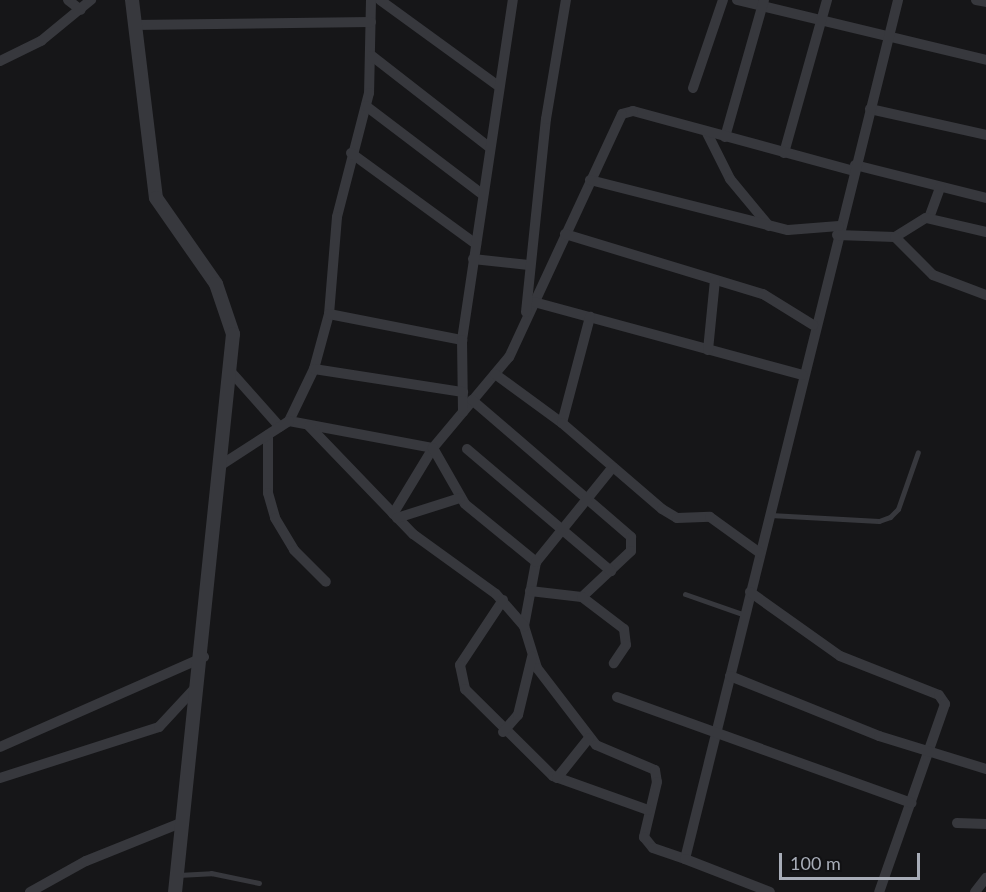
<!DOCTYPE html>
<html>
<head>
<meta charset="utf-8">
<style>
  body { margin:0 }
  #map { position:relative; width:986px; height:892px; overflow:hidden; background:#161618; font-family:Lato,sans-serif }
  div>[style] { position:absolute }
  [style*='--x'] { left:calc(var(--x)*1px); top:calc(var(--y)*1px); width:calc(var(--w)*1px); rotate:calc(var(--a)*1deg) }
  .service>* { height:5px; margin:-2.5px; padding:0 2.5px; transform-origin:2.5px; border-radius:2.5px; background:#37383d }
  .minor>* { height:10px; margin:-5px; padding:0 5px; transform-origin:5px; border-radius:5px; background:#37383d }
  .tertiary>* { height:14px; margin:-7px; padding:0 7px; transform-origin:7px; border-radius:7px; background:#37383d }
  span { translate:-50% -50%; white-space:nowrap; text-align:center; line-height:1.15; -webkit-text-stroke:6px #111113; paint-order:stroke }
  .scale { position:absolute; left:779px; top:853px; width:141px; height:27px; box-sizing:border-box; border:3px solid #a8adb8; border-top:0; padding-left:8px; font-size:18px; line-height:21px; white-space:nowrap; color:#a8adb8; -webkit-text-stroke:4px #111113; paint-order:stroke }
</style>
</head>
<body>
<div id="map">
  <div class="service">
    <div style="--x:770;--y:515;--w:109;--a:3.2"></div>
    <div style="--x:879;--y:521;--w:12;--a:-20"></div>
    <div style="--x:890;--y:517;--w:11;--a:-45"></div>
    <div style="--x:898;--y:509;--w:60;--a:-70.7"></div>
    <div style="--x:685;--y:594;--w:64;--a:19.3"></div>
    <div style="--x:178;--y:875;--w:33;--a:-3"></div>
    <div style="--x:211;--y:873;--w:49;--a:11.8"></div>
  </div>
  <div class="minor">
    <div style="--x:68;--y:0;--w:16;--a:38"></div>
    <div style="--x:371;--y:0;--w:93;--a:91.2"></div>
    <div style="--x:369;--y:93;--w:128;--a:104.5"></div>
    <div style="--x:337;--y:217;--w:97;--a:94.7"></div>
    <div style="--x:329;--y:314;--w:57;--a:105.3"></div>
    <div style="--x:314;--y:369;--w:58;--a:115.7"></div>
    <div style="--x:289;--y:421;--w:147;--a:10.6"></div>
    <div style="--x:433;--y:448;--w:77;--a:121.2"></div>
    <div style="--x:380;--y:0;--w:145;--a:36"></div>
    <div style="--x:737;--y:0;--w:256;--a:13.5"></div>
    <div style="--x:976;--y:0;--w:10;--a:11"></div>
    <div style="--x:134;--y:25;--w:237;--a:-0.7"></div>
    <div style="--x:372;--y:56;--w:148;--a:37.9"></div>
    <div style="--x:0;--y:61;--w:46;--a:-26"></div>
    <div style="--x:41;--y:41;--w:65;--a:-39.4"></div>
    <div style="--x:693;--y:88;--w:93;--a:-71.2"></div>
    <div style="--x:366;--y:106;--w:146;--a:37.2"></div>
    <div style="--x:870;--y:109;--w:119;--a:12.6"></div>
    <div style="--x:707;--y:133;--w:51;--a:63.4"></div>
    <div style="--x:730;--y:179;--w:61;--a:50.3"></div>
    <div style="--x:725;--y:137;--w:142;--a:-74.1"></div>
    <div style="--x:351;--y:153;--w:155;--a:36.1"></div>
    <div style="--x:784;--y:153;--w:159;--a:-74.3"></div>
    <div style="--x:855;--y:165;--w:135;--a:14.1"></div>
    <div style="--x:854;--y:171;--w:229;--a:-164.8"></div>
    <div style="--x:633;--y:111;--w:11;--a:165"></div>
    <div style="--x:622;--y:114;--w:268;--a:114.9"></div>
    <div style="--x:509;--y:357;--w:119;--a:129.9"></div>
    <div style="--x:433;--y:448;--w:64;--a:60.3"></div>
    <div style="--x:465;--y:504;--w:92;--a:39.2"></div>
    <div style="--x:536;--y:562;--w:65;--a:100.6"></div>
    <div style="--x:524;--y:626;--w:44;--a:72.8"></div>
    <div style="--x:537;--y:668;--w:97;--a:52.5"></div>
    <div style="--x:596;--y:745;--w:64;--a:23"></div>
    <div style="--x:655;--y:770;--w:12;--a:81"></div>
    <div style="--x:657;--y:782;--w:57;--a:103.3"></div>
    <div style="--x:644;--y:837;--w:14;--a:51"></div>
    <div style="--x:653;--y:848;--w:34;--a:19"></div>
    <div style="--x:685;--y:859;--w:885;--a:-76.07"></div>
    <div style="--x:590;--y:180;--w:204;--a:14.2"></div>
    <div style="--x:788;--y:230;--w:51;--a:-4.5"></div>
    <div style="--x:929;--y:218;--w:33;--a:-70"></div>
    <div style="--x:565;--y:234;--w:207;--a:16.9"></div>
    <div style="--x:763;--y:294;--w:59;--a:31.8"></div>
    <div style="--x:837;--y:235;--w:58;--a:2"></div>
    <div style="--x:895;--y:237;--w:36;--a:-32"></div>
    <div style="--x:926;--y:218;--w:62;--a:13.1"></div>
    <div style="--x:895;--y:237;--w:54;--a:45"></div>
    <div style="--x:933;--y:275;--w:57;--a:20.7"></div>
    <div style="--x:473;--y:259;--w:56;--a:6.1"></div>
    <div style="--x:534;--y:302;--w:278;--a:15.2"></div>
    <div style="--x:526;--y:312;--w:194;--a:-84.1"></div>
    <div style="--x:546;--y:119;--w:121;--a:-80.5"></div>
    <div style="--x:329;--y:314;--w:136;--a:11.1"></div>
    <div style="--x:462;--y:340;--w:344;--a:-81.5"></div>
    <div style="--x:462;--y:340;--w:72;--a:89.2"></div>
    <div style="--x:708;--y:350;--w:70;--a:-84.3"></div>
    <div style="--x:314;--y:369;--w:151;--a:8.8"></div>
    <div style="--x:232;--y:373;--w:72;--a:48.4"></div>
    <div style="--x:495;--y:374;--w:83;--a:36.2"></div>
    <div style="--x:562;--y:423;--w:110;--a:-75.2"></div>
    <div style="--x:472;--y:400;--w:210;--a:40.7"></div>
    <div style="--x:631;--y:537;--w:14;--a:90"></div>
    <div style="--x:631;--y:551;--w:67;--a:136.8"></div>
    <div style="--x:562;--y:423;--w:132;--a:40.7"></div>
    <div style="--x:662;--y:509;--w:17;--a:31"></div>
    <div style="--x:677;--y:518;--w:33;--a:-2"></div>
    <div style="--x:710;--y:517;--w:62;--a:35.8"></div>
    <div style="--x:309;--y:426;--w:150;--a:46.1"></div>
    <div style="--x:413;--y:534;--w:102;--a:35.9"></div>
    <div style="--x:496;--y:594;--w:43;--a:48.8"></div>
    <div style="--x:268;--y:435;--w:58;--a:90"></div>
    <div style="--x:268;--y:493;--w:26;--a:74"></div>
    <div style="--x:275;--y:518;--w:37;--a:59"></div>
    <div style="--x:294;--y:550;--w:45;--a:45"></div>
    <div style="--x:467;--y:449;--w:189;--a:40.3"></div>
    <div style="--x:221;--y:465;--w:81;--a:-32.9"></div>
    <div style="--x:397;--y:518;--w:66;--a:-17.6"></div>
    <div style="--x:536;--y:562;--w:122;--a:-51"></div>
    <div style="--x:530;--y:591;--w:52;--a:6.6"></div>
    <div style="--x:582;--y:597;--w:53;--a:37.3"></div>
    <div style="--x:624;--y:629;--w:16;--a:83"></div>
    <div style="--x:626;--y:645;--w:22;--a:124"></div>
    <div style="--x:750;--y:592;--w:110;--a:35.4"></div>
    <div style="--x:840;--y:656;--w:106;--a:21.5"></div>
    <div style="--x:939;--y:695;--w:11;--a:56"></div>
    <div style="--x:945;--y:704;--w:199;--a:109.3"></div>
    <div style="--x:503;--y:600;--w:78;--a:123.5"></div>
    <div style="--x:460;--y:665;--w:25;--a:78"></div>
    <div style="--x:465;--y:689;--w:124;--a:44.7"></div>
    <div style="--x:553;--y:776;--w:101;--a:19.7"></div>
    <div style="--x:730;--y:676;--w:161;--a:21.9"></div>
    <div style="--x:879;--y:736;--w:112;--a:17.1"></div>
    <div style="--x:617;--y:697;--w:313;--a:19.8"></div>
    <div style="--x:503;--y:732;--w:23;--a:-49"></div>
    <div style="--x:518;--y:715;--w:60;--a:-76.4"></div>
    <div style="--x:0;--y:747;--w:223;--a:-23.8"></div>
    <div style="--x:0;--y:778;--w:167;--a:-17.8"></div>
    <div style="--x:159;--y:727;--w:54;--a:-47.2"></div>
    <div style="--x:557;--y:778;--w:51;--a:-51.3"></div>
    <div style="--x:957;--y:823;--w:29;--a:2"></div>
    <div style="--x:685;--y:859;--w:91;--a:21.2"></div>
    <div style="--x:30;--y:892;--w:64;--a:-29"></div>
    <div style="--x:86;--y:861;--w:105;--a:-21.9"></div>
    <div style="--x:975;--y:892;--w:18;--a:-52"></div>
  </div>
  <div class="tertiary">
    <div style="--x:132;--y:0;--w:199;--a:83.1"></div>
    <div style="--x:156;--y:198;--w:105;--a:55.1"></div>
    <div style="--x:216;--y:284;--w:53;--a:71.2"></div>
    <div style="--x:233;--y:334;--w:561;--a:95.93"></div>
  </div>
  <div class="scale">100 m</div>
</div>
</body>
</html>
